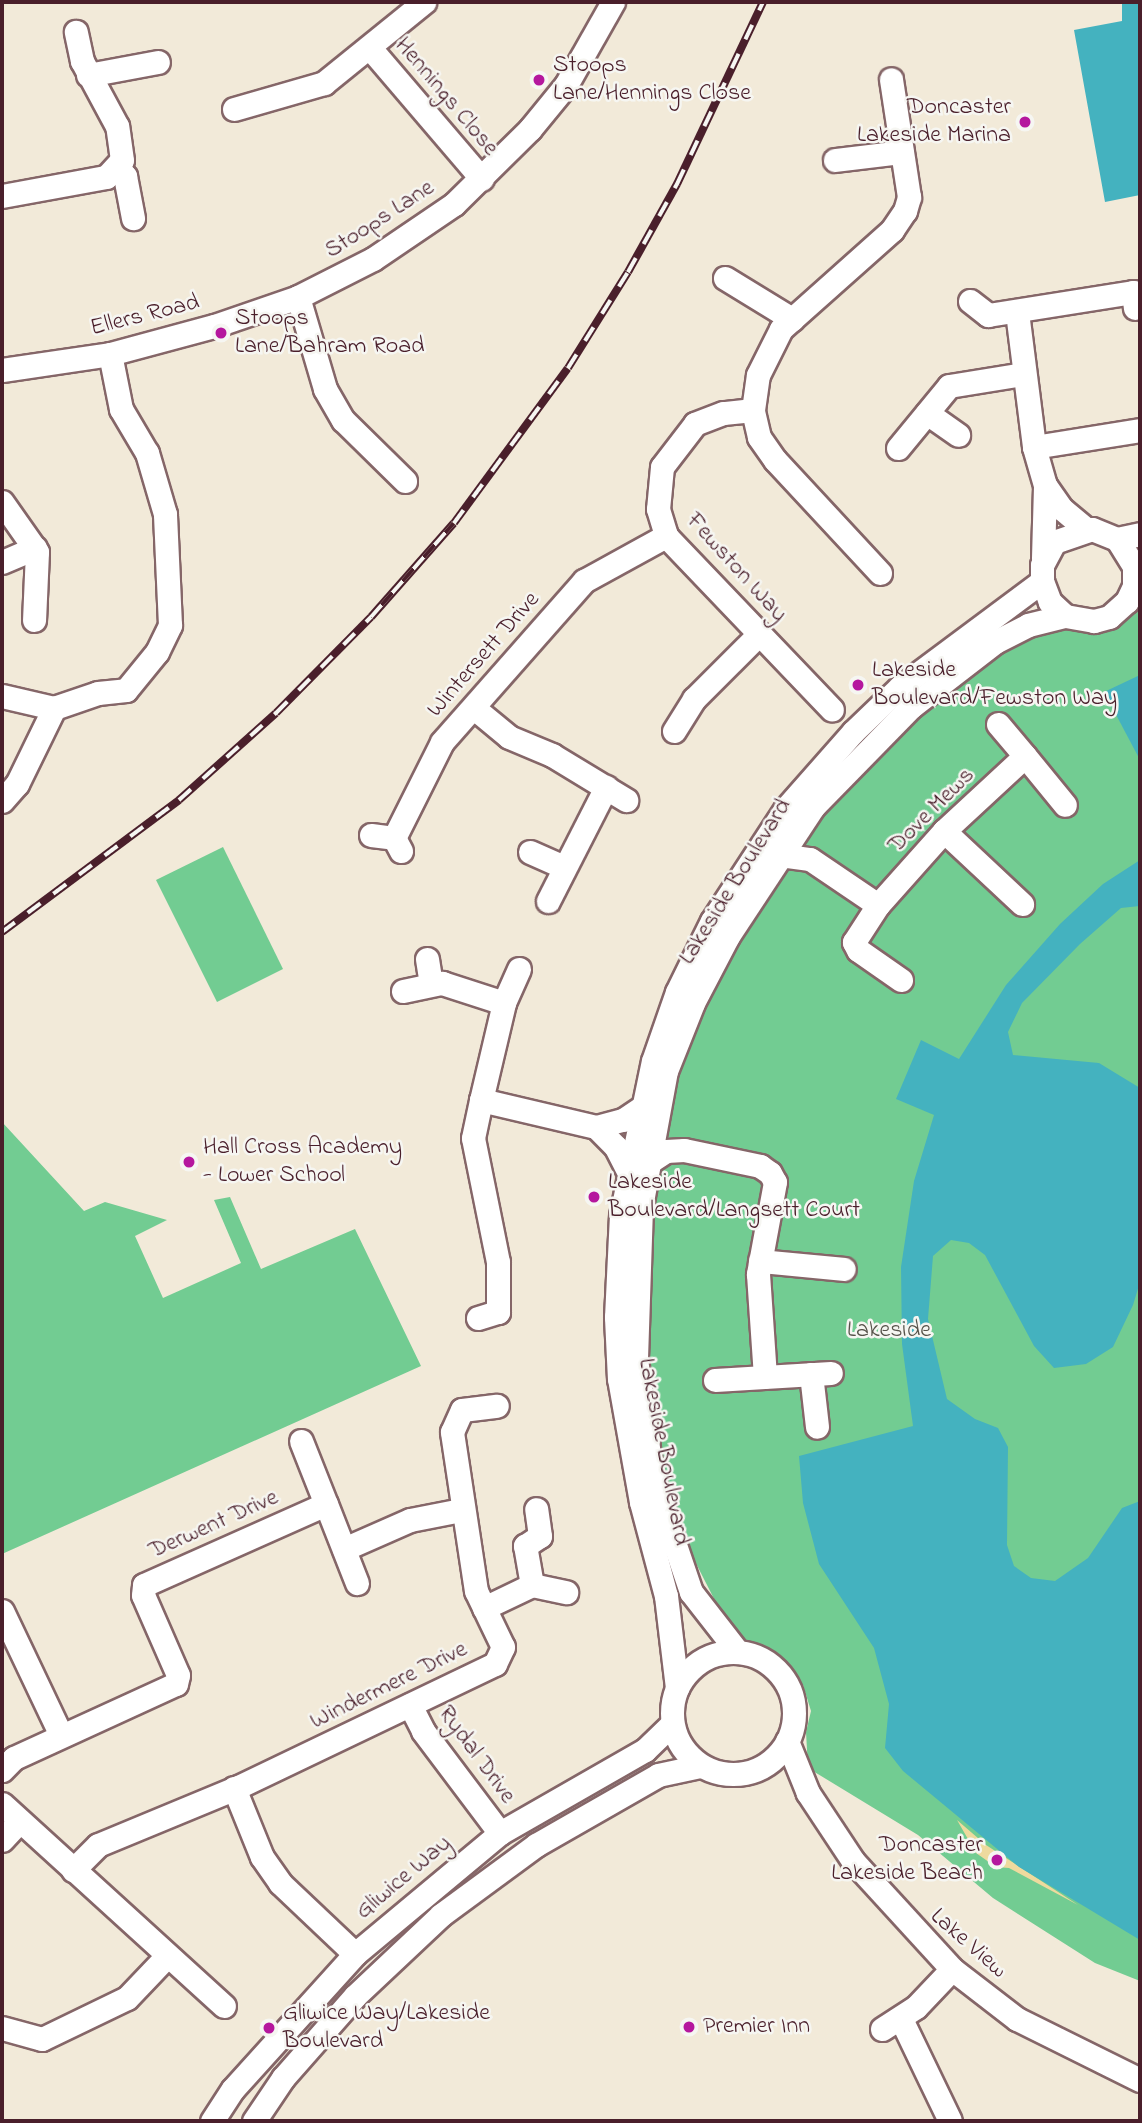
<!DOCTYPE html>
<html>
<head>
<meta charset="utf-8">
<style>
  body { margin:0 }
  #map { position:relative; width:1142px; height:2123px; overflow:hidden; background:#f2ead9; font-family:"Indie Flower",sans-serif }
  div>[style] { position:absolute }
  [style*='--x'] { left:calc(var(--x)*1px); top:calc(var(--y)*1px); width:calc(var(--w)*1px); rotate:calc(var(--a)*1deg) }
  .green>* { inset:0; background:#72cc92 }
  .sand>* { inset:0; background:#eeda9e }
  .water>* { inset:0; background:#44b2bf }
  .roads { filter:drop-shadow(2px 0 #856668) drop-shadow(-2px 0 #856668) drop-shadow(0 2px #856668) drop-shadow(0 -2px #856668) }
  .minor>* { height:23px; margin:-11.5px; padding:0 11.5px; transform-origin:11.5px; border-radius:11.5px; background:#fff }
  .minor>.ring { margin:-11.5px; padding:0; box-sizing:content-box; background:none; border:23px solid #fff; border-radius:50% }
  .rail>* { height:8px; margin-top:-4px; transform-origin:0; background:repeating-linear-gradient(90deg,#f6f6f2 0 16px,#4a1f2b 0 32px); box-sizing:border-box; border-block:2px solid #4a1f2b }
  .dots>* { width:19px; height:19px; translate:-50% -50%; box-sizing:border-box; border:4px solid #f6f6f2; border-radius:50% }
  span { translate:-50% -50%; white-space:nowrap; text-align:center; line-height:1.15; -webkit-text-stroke:5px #f6f6f2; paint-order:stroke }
  .poi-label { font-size:24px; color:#4a1f2b }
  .left { translate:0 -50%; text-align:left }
  .right { translate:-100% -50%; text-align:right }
  .street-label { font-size:24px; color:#4a1f2b }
  .park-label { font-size:24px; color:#56534a }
  .frame { position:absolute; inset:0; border:4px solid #4a1f2b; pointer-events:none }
</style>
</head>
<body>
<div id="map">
  <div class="green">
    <div style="clip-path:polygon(1140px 580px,1140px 1981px,1095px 1963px,993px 1898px,918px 1835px,808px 1768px,806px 1732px,811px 1711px,803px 1685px,783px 1662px,733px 1636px,652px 1477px,640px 1217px,693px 1003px,813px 807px,995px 642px,1094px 621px)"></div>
    <div style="clip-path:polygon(223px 847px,283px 969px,217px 1002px,156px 880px)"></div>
    <div style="clip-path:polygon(2px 1122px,84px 1211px,105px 1202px,167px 1220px,135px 1236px,163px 1298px,241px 1263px,214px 1200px,230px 1197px,261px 1269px,355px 1229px,421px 1366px,2px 1554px)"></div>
  </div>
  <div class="sand">
    <div style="clip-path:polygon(957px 1820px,986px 1845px,1078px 1905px,1009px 1868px,996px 1867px,976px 1853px)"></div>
  </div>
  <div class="water">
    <div style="clip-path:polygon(1122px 2px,1140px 2px,1140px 195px,1105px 202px,1074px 30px,1122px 21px)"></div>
    <div style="clip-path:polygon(1140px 675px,1140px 760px,1104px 692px)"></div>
    <div style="clip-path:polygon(1140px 860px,1140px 906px,1121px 908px,1080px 944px,1022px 1003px,1008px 1032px,1013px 1055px,1099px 1063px,1140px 1088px,1140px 1282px,1133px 1305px,1113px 1347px,1086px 1364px,1054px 1368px,1034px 1346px,985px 1255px,969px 1243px,951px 1240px,933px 1256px,928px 1319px,947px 1399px,975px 1419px,998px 1428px,1008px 1447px,1007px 1545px,1014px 1566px,1031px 1578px,1055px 1581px,1088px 1558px,1122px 1508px,1140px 1501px,1140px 1940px,1019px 1867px,903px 1771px,885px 1748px,889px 1704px,874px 1648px,819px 1564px,803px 1503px,799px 1456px,913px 1426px,902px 1344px,901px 1267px,914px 1181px,934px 1115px,896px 1099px,921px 1040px,959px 1059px,1006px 985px,1060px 924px,1103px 884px)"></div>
  </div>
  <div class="roads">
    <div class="minor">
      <div style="--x:370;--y:48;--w:172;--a:49.5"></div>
      <div style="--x:88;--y:75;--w:71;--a:-10.5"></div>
      <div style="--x:234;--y:109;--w:94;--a:-16.1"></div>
      <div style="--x:324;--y:83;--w:129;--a:-39"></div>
      <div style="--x:835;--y:160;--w:67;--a:-6.8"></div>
      <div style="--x:118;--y:168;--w:11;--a:49"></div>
      <div style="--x:125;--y:176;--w:43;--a:79.2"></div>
      <div style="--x:2;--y:196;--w:106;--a:-10.4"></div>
      <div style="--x:106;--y:177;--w:23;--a:-47"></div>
      <div style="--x:122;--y:160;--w:34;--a:-98"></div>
      <div style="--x:117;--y:126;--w:74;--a:-118.3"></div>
      <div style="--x:82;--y:61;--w:30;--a:-102"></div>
      <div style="--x:725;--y:278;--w:79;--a:31.5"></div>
      <div style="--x:298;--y:297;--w:96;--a:73.6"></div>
      <div style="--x:325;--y:389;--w:36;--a:60"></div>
      <div style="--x:343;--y:420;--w:87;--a:44.5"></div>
      <div style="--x:970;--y:301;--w:23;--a:38"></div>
      <div style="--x:988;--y:315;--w:147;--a:-9"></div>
      <div style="--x:1133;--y:292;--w:16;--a:83"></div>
      <div style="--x:1017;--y:312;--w:136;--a:82.8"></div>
      <div style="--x:1034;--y:447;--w:40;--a:74"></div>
      <div style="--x:2;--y:370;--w:109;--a:-8.4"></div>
      <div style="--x:110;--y:354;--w:108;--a:-15.1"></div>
      <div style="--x:214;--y:326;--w:89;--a:-19"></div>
      <div style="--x:298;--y:297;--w:84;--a:-26.9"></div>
      <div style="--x:373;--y:259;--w:98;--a:-34.2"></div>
      <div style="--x:454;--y:204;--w:107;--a:-44.6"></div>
      <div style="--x:530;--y:129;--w:57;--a:-50.7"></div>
      <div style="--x:566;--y:85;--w:95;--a:-60.5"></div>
      <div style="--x:753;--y:410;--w:30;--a:174"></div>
      <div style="--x:723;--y:413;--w:30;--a:159"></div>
      <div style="--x:695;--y:424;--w:54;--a:127.5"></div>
      <div style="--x:662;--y:467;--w:42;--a:95.4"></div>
      <div style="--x:658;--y:509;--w:28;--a:73"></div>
      <div style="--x:666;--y:536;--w:240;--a:46.3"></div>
      <div style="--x:927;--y:413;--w:38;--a:35"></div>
      <div style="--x:1034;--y:447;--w:107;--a:-9.1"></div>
      <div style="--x:898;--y:448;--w:80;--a:-50.6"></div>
      <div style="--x:949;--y:386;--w:75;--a:-9.2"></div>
      <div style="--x:2;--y:502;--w:61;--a:55"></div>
      <div style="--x:37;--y:552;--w:68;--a:92.5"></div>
      <div style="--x:1117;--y:539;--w:32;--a:58"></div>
      <div style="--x:1134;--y:566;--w:20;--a:90"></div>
      <div style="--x:1134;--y:586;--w:17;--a:115"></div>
      <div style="--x:1127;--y:601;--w:24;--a:138"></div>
      <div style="--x:1109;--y:617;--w:16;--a:165"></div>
      <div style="--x:1094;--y:621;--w:29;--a:-170"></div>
      <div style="--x:1065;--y:616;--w:21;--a:-137"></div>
      <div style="--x:1050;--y:602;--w:22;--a:-111"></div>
      <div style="--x:1042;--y:581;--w:16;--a:-90"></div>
      <div style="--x:1042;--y:565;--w:26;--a:-62"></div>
      <div style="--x:1054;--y:542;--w:40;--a:-18.9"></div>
      <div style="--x:1092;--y:529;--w:27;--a:22"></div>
      <div style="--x:1117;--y:539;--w:24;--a:-12"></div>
      <div style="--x:1043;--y:558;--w:73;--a:-88.4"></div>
      <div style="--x:1045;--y:485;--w:29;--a:55"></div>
      <div style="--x:1062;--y:509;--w:31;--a:40"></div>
      <div style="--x:2;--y:562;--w:36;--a:-23"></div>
      <div style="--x:880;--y:573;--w:154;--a:-132.9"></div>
      <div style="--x:775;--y:460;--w:28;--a:-125"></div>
      <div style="--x:759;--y:437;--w:28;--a:-103"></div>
      <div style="--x:753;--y:410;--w:35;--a:-82"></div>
      <div style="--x:758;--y:375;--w:51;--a:-63.4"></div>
      <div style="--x:781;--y:329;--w:149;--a:-41.7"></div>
      <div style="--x:892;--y:230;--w:23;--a:-56"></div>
      <div style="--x:905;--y:211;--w:15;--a:-74"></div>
      <div style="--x:909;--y:197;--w:119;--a:-98.7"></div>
      <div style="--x:2;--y:696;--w:53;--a:13"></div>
      <div style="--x:54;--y:708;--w:46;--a:-18.8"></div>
      <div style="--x:98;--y:693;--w:28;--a:-6"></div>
      <div style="--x:126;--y:690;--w:49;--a:-50.8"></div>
      <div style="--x:157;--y:652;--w:30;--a:-64"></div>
      <div style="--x:170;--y:625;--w:111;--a:-92.6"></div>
      <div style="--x:165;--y:514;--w:64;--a:-106.4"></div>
      <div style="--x:147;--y:453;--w:51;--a:-120.6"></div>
      <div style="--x:121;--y:409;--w:56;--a:-101.3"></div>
      <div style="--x:474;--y:708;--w:45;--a:39.6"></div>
      <div style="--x:509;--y:737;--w:47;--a:22.7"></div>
      <div style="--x:552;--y:755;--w:87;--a:31.3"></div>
      <div style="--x:998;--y:724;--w:42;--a:49.8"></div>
      <div style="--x:674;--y:731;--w:38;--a:-58"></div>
      <div style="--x:694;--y:699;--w:92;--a:-45"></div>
      <div style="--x:2;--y:801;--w:23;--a:-49"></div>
      <div style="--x:17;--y:784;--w:85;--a:-64"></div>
      <div style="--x:944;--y:831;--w:107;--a:43.1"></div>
      <div style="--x:371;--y:835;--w:23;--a:7"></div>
      <div style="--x:401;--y:851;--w:15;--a:-118"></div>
      <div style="--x:394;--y:838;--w:107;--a:-63.4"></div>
      <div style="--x:442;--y:742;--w:215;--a:-48.6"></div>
      <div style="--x:584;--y:581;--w:94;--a:-28.8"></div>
      <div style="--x:530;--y:852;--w:34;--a:24"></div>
      <div style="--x:780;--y:855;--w:30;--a:8"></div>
      <div style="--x:810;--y:859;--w:82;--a:34.1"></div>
      <div style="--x:548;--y:901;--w:128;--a:-63"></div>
      <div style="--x:427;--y:959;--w:25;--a:81"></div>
      <div style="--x:519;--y:969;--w:37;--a:114"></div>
      <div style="--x:504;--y:1003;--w:100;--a:103.3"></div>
      <div style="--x:481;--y:1100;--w:118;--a:13.2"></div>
      <div style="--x:901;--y:980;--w:52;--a:-145.1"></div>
      <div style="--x:858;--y:950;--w:9;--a:-117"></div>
      <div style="--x:854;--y:942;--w:44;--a:-57"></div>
      <div style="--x:878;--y:905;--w:99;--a:-48.3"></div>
      <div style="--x:944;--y:831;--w:110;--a:-42.8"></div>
      <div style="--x:1025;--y:756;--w:63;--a:50.8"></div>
      <div style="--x:403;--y:991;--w:40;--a:-12"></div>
      <div style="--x:442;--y:983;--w:65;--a:17.9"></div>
      <div style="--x:649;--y:1162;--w:20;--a:-33"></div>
      <div style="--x:666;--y:1151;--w:18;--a:-3"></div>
      <div style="--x:684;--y:1150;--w:78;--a:11.9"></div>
      <div style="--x:760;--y:1166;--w:12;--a:35"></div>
      <div style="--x:770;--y:1173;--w:10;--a:61"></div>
      <div style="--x:775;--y:1182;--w:94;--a:100.5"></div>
      <div style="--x:758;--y:1274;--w:103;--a:86.1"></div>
      <div style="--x:628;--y:1171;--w:27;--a:-117"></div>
      <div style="--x:616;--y:1147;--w:28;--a:-135"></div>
      <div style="--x:596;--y:1127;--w:28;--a:-15"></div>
      <div style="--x:623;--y:1120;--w:22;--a:-34"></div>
      <div style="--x:760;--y:1261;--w:84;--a:5.4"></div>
      <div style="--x:478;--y:1318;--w:21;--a:-17"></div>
      <div style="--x:498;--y:1312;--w:50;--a:-90"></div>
      <div style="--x:498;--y:1262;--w:126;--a:-101.4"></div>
      <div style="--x:473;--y:1138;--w:39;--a:-78"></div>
      <div style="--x:811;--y:1374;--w:53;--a:83.5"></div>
      <div style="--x:715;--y:1380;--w:116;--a:-3.5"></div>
      <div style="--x:301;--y:1441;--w:68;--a:68.4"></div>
      <div style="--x:344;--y:1549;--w:72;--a:-23.7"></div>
      <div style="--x:410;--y:1520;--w:52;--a:-11.1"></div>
      <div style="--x:532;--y:1585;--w:35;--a:12"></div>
      <div style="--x:484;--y:1608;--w:53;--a:-25.6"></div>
      <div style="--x:532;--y:1585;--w:40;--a:-100"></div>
      <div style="--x:525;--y:1546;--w:18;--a:-34"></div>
      <div style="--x:540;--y:1536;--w:27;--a:-98"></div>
      <div style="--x:2;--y:1611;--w:137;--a:64.6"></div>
      <div style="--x:737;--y:1651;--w:75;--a:-127.9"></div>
      <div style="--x:691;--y:1592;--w:121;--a:-108.7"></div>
      <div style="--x:652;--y:1477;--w:120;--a:-97.7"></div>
      <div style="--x:636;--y:1358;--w:151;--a:-88.1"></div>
      <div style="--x:641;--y:1207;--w:138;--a:-79.6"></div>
      <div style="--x:666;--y:1071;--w:73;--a:-68.3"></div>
      <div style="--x:693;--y:1003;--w:76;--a:-62.4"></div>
      <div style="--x:728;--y:936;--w:154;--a:-56.6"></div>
      <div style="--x:813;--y:807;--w:140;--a:-45.6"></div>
      <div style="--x:911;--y:707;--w:106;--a:-37.7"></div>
      <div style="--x:995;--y:642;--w:37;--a:-27"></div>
      <div style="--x:1028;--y:625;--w:38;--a:-14"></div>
      <div class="ring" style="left:672px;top:1652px;width:99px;height:99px"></div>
      <div style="--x:677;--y:1688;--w:93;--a:-96.8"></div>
      <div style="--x:666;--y:1596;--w:97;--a:-104.9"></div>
      <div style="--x:641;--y:1502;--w:125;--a:-100.1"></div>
      <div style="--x:619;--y:1379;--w:62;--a:-92.8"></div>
      <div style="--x:616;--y:1317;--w:102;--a:-87.2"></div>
      <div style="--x:621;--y:1215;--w:157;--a:-78.3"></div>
      <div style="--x:653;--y:1061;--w:73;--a:-70.8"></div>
      <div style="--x:677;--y:992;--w:79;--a:-63.8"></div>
      <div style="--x:712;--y:921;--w:135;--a:-56.8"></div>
      <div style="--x:786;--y:808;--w:101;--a:-48.6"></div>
      <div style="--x:853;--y:732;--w:65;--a:-43.8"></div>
      <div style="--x:900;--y:687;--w:177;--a:-36.7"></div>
      <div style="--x:410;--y:1705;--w:29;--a:63"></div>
      <div style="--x:423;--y:1731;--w:128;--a:53"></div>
      <div style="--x:787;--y:1741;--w:56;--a:68"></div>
      <div style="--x:808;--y:1793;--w:82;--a:56.5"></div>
      <div style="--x:853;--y:1861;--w:147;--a:47.5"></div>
      <div style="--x:952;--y:1969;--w:82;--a:37.6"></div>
      <div style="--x:1017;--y:2019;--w:137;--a:26.4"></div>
      <div style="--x:2;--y:1770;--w:17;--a:-45"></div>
      <div style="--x:14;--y:1758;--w:178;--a:-24.6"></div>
      <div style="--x:176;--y:1684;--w:9;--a:-77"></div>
      <div style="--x:178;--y:1675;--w:87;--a:-113.6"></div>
      <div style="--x:143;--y:1595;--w:10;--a:-84"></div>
      <div style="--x:144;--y:1585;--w:199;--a:-24"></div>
      <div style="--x:326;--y:1504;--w:85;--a:68.6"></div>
      <div style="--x:234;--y:1788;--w:74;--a:67.9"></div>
      <div style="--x:262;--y:1857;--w:32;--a:55"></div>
      <div style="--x:280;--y:1883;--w:103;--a:43.4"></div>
      <div style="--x:2;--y:1804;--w:300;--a:42.3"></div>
      <div style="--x:2;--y:1840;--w:26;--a:-47"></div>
      <div style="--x:73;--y:1870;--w:35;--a:-45"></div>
      <div style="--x:98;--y:1845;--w:152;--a:-22.5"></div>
      <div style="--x:238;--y:1787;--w:285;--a:-25.6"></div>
      <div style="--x:495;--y:1664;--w:19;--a:-65"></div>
      <div style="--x:503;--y:1647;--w:62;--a:-115.7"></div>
      <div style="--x:476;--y:1591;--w:161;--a:-98.6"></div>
      <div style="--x:452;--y:1432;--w:24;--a:-66"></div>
      <div style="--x:462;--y:1410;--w:35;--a:-7"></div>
      <div style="--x:901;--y:2019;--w:113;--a:64.3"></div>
      <div style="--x:2;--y:2028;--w:41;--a:15.4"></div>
      <div style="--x:42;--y:2039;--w:94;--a:-25.8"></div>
      <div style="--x:127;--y:1998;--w:58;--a:-46.4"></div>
      <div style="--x:882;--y:2029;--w:40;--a:-32.9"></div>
      <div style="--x:916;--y:2007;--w:52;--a:-46.5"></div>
      <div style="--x:212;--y:2121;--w:38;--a:-57"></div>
      <div style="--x:233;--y:2089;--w:182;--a:-47.9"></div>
      <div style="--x:355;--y:1954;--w:189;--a:-39.8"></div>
      <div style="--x:500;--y:1833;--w:167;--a:-29.8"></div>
      <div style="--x:645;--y:1750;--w:37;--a:-44"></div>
      <div style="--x:254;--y:2121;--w:52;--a:-56"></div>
      <div style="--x:283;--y:2078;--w:109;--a:-48.7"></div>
      <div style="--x:355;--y:1996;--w:118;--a:-43.3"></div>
      <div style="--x:441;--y:1915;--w:118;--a:-36.4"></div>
      <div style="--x:536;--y:1845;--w:141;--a:-29.8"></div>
      <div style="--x:658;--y:1775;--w:43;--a:-12.1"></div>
    </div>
  </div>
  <div class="rail">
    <div style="--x:2;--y:932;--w:221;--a:-36.7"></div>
    <div style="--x:179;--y:800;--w:130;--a:-41.9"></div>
    <div style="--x:276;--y:713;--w:135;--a:-45.3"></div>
    <div style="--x:371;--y:617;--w:125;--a:-48.6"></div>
    <div style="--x:454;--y:523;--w:192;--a:-53.7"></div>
    <div style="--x:568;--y:368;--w:113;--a:-58"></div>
    <div style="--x:628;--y:272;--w:101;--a:-60.9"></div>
    <div style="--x:677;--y:184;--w:201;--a:-64.7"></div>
  </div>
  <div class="dots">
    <div style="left:539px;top:80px;background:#b5179e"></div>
    <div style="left:1025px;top:122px;background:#b5179e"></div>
    <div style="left:221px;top:333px;background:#b5179e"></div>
    <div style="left:858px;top:685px;background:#b5179e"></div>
    <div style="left:189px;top:1162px;background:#b5179e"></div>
    <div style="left:594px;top:1197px;background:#b5179e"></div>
    <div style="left:997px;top:1860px;background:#b5179e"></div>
    <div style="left:689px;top:2027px;background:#b5179e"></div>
    <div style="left:269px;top:2028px;background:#b5179e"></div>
  </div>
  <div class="poi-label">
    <span class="left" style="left:553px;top:80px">Stoops<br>Lane/Hennings Close</span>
    <span class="right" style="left:1011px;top:122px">Doncaster<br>Lakeside Marina</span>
    <span class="left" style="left:235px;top:333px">Stoops<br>Lane/Bahram Road</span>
    <span class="left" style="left:872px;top:685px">Lakeside<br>Boulevard/Fewston Way</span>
    <span class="left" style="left:203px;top:1162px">Hall Cross Academy<br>- Lower School</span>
    <span class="left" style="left:608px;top:1197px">Lakeside<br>Boulevard/Langsett Court</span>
    <span class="right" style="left:983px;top:1860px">Doncaster<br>Lakeside Beach</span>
    <span class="left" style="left:283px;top:2028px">Gliwice Way/Lakeside<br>Boulevard</span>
    <span class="left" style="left:703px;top:2027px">Premier Inn</span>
  </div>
  <div class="street-label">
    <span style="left:446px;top:97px;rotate:50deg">Hennings Close</span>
    <span style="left:380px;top:220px;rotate:-33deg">Stoops Lane</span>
    <span style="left:145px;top:316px;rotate:-14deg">Ellers Road</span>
    <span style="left:736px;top:568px;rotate:48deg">Fewston Way</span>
    <span style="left:484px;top:655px;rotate:-49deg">Wintersett Drive</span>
    <span style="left:932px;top:811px;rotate:-45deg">Dove Mews</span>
    <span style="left:736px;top:882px;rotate:-58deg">Lakeside Boulevard</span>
    <span style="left:663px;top:1452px;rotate:79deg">Lakeside Boulevard</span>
    <span style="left:214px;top:1525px;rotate:-24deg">Derwent Drive</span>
    <span style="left:389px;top:1686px;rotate:-26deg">Windermere Drive</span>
    <span style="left:476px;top:1755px;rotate:54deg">Rydal Drive</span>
    <span style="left:404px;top:1878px;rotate:-40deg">Gliwice Way</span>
    <span style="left:968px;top:1944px;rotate:41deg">Lake View</span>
  </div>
  <div class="park-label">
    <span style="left:889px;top:1331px">Lakeside</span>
  </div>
  <div class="frame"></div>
</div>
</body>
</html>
